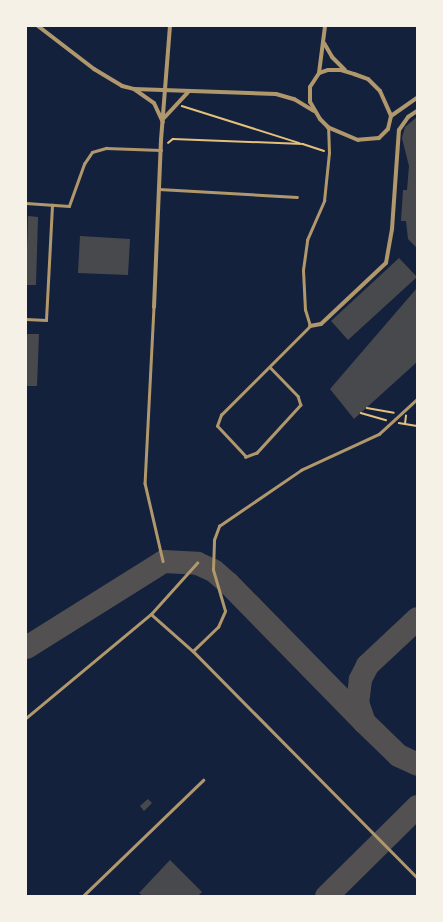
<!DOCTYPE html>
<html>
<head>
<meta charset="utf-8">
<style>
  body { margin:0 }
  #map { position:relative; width:443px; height:922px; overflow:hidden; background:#14213d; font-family:"DejaVu Sans",sans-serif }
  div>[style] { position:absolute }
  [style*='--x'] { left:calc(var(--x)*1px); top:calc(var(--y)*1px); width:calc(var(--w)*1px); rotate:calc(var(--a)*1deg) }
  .taxiway>* { height:23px; margin:-11.5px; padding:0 11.5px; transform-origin:11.5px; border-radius:11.5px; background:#525050 }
  .building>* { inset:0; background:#48494c }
  .path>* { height:1.5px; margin:-0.75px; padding:0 0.75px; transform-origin:0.75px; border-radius:0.75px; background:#e5c07b }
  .service>* { height:2.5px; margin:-1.25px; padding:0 1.25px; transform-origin:1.25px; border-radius:1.25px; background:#b1986c }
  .minor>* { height:4px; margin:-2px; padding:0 2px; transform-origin:2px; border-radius:2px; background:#b1986c }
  span { translate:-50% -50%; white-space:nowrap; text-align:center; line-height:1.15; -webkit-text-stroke:3px #f6f1e7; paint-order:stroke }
  .frame { position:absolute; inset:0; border:27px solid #f6f1e7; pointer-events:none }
</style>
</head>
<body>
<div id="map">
  <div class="taxiway">
    <div style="--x:417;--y:618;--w:69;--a:136.8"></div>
    <div style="--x:367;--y:665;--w:16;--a:117"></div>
    <div style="--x:360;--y:679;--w:23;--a:97"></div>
    <div style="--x:357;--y:702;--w:21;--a:71"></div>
    <div style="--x:364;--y:722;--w:47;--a:44.1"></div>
    <div style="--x:398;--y:755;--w:21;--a:25"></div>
    <div style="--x:26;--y:647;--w:162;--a:-32.1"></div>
    <div style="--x:163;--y:561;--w:34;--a:3"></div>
    <div style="--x:197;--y:563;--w:17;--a:24"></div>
    <div style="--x:213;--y:570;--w:20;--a:41"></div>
    <div style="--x:228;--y:583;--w:194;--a:45.6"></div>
    <div style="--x:326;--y:896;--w:128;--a:-44.7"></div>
  </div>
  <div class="building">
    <div style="clip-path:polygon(417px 117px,417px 248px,408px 239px,406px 221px,401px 221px,403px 190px,407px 190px,409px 166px,402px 138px,405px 127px)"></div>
    <div style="clip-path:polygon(28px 216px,38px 217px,36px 285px,26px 285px)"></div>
    <div style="clip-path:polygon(80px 236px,130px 239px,128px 275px,78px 273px)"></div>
    <div style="clip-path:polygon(399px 258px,417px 277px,348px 340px,331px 321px)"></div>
    <div style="clip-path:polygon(417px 288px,417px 362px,354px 419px,330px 389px)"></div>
    <div style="clip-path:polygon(26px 334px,39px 334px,37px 386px,26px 386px)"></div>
    <div style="clip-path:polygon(148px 799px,152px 803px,144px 811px,140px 806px)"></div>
    <div style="clip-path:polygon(170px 860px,202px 892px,198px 896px,143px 896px,139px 893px)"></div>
  </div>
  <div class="path">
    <div style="--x:182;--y:106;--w:123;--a:17.5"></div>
    <div style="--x:168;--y:143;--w:6;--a:-39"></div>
    <div style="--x:173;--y:139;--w:130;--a:2.2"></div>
    <div style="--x:303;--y:144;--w:22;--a:18"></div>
    <div style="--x:367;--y:408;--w:27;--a:10"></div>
    <div style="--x:361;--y:413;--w:26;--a:16"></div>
    <div style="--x:399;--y:423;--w:18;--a:9"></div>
    <div style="--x:405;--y:424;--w:8;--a:-83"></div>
  </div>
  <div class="service">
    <div style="--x:159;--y:189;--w:138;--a:3.3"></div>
    <div style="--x:26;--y:203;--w:43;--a:4"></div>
    <div style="--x:69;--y:206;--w:45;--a:-70.3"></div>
    <div style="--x:84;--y:164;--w:14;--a:-56"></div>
    <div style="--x:92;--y:152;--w:15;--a:-16"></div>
    <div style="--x:106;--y:148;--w:55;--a:2.1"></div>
    <div style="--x:154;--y:307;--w:176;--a:92.9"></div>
    <div style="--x:145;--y:483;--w:80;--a:77"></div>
    <div style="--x:26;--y:319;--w:20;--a:3"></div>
    <div style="--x:46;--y:320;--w:115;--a:-87"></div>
    <div style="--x:270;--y:367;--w:40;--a:46"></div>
    <div style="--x:298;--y:396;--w:9;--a:72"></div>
    <div style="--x:301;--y:405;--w:65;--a:132.5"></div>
    <div style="--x:257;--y:453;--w:12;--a:160"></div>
    <div style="--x:246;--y:457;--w:42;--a:-133.1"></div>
    <div style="--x:217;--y:426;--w:12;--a:-70"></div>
    <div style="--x:221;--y:415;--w:126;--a:-45"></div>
    <div style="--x:310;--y:326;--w:17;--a:-107"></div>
    <div style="--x:305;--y:310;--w:40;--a:-92.9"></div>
    <div style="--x:303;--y:270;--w:30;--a:-82"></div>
    <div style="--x:307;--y:240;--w:43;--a:-66.4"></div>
    <div style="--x:324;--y:201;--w:48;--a:-84.1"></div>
    <div style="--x:329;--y:153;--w:26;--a:-92"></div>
    <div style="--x:151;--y:614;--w:56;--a:41.4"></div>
    <div style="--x:193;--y:651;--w:318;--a:45.3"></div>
    <div style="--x:193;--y:651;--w:35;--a:-44"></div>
    <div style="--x:218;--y:627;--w:17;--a:-66"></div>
    <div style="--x:225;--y:611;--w:43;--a:-106.3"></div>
    <div style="--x:213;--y:570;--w:30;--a:-88"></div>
    <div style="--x:214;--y:540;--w:15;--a:-70"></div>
    <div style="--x:219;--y:526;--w:99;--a:-34.3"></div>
    <div style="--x:301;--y:470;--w:86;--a:-24.8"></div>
    <div style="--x:379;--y:434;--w:52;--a:-42.6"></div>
    <div style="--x:26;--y:718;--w:163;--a:-39.8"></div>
    <div style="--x:151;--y:614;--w:69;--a:-48"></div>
    <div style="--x:83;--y:896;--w:167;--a:-44"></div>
  </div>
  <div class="minor">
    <div style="--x:38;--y:26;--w:71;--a:37.5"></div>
    <div style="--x:94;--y:69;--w:33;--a:31"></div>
    <div style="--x:122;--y:86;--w:12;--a:14"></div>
    <div style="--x:134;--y:89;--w:142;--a:2"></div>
    <div style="--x:276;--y:94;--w:19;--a:16"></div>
    <div style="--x:294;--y:99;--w:23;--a:31"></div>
    <div style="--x:324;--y:43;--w:16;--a:60"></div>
    <div style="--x:332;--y:57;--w:18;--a:45"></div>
    <div style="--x:328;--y:70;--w:13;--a:0"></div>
    <div style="--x:341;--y:70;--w:14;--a:17"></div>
    <div style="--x:354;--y:74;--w:15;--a:20"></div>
    <div style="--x:368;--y:79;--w:17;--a:45"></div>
    <div style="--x:380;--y:91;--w:27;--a:66"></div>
    <div style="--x:391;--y:116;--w:13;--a:103"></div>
    <div style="--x:388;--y:129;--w:13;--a:135"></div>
    <div style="--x:379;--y:138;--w:21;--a:175"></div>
    <div style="--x:358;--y:140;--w:33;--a:-157"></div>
    <div style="--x:328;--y:127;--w:11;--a:-135"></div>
    <div style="--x:320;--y:119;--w:20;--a:-120"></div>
    <div style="--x:310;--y:102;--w:15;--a:-90"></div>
    <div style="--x:310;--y:87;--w:17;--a:-57"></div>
    <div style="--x:319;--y:73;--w:9;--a:-18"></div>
    <div style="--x:319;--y:73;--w:47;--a:-82.7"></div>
    <div style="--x:134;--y:89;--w:24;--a:35"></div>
    <div style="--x:154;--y:103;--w:21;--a:65"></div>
    <div style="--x:391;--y:116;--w:32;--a:-35"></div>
    <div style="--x:164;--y:118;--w:35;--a:-47"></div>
    <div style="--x:154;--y:307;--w:167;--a:-87.6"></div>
    <div style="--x:161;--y:140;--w:114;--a:-85.5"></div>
    <div style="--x:310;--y:326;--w:11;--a:-10"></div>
    <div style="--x:321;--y:324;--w:89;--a:-43.2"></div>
    <div style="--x:386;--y:263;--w:35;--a:-80"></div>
    <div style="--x:392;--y:229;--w:99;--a:-86"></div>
    <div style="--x:399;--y:130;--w:16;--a:-55"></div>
    <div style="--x:408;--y:117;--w:11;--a:-34"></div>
  </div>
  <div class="frame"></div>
</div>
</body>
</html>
